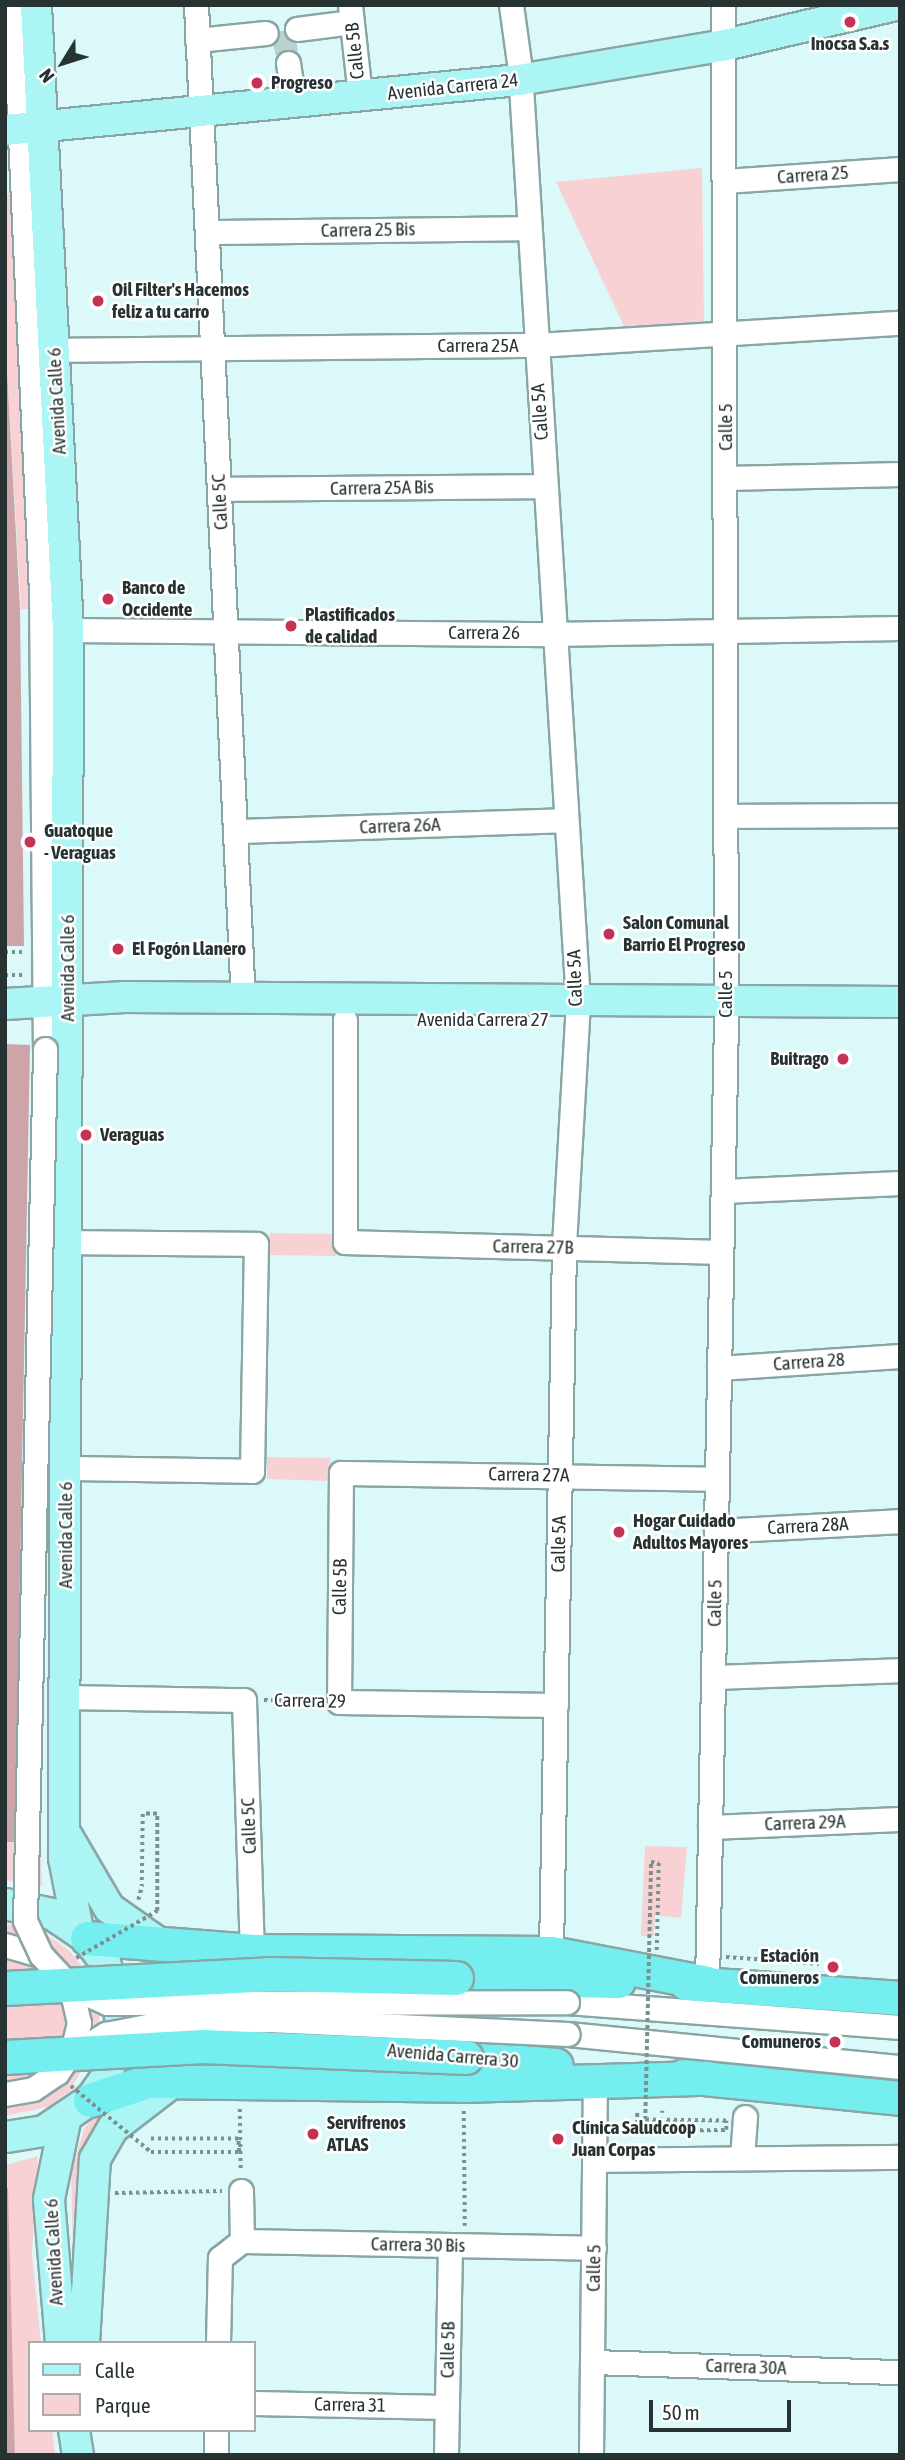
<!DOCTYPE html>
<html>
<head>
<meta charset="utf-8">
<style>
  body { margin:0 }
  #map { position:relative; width:905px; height:2460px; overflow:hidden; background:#dcf9f9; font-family:"Asap Condensed",sans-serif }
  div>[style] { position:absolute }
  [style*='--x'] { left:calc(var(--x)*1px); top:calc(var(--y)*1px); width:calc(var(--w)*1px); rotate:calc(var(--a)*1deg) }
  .green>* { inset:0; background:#f8d1d4 }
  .water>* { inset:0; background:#cda5a9 }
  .minor-tunnel>* { height:23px; margin-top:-11.5px; transform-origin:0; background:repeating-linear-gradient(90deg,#b8d1d1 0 23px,transparent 0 34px) }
  .path>* { height:3.5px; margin-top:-1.75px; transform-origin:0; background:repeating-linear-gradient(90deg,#7c9090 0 3.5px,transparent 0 7px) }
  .roads { filter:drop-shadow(2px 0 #8aa5a5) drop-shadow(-2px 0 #8aa5a5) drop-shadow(0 2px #8aa5a5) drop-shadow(0 -2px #8aa5a5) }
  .minor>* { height:23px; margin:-11.5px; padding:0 11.5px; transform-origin:11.5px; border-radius:11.5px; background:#fff }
  .major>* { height:30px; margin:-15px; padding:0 15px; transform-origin:15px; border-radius:15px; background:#acf5f5 }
  .highway>* { height:33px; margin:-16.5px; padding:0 16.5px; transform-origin:16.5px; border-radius:16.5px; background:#74eeef }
  .path-bridge>* { height:3.5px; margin-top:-1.75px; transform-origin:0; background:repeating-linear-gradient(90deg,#7c9090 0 3.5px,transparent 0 7px) }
  .bridges { filter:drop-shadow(2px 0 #8aa5a5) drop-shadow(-2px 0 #8aa5a5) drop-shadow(0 2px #8aa5a5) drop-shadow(0 -2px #8aa5a5) }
  .minor-bridge>* { height:23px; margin:-11.5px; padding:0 11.5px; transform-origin:11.5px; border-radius:11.5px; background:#fff }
  .highway-bridge>* { height:33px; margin:-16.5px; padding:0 16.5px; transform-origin:16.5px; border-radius:16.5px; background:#74eeef }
  .dots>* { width:19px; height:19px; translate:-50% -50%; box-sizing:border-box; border:4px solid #fff; border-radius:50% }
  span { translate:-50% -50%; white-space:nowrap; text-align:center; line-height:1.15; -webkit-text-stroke:5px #fff; paint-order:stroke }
  .poi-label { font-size:19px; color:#273232; font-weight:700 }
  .left { translate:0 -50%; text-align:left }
  .right { translate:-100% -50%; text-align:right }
  .street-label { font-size:19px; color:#273232 }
  .frame { position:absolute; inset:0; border:7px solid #273232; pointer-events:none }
  .legend { position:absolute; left:28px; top:2341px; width:228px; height:91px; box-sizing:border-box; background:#fff; border:2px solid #a9adad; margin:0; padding:9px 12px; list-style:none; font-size:21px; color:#273232 }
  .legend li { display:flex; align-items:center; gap:14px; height:35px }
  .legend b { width:35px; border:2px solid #a9adad }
  .north { position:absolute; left:28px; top:28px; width:70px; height:70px; -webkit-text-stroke:5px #fff; paint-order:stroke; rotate:232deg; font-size:19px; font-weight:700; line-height:28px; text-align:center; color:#273232 }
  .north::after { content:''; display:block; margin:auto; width:24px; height:32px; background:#273232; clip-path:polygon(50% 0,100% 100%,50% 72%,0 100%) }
  .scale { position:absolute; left:649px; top:2400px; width:142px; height:32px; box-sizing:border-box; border:4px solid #273232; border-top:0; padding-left:9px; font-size:21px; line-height:24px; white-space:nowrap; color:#273232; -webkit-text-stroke:5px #fff; paint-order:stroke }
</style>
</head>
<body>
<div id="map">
  <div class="green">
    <div style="clip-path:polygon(702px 168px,704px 325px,624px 326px,556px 182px)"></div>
    <div style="clip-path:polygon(5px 194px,17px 194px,32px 609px,21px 609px,5px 334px)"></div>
    <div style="clip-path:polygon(270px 1233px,336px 1234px,336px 1256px,270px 1255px)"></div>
    <div style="clip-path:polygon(267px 1457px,330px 1458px,329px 1481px,267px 1479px)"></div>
    <div style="clip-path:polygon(5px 1842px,41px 1843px,42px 1886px,5px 1880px)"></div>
    <div style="clip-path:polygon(645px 1846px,687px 1847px,681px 1918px,655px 1915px,654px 1936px,641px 1936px)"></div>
    <div style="clip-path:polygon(13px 1924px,44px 1933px,70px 1951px,89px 1976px,99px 2006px,99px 2038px,70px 2091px,47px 2107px,5px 2116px,5px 1925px)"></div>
    <div style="clip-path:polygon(108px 2105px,116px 2115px,75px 2331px,71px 2171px,85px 2127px)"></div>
    <div style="clip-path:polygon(38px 2156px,32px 2253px,41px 2343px,30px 2343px,30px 2430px,52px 2430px,55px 2455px,15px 2455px,5px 2165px)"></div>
  </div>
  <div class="water">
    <div style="clip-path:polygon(5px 334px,20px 608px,24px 946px,5px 946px)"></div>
    <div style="clip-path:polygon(5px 1044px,30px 1045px,15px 1842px,5px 1842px)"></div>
    <div style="clip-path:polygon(5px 2188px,8px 2188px,15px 2455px,5px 2455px)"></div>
  </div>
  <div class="minor-tunnel">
    <div style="--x:283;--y:30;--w:33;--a:81"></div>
  </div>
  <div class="path">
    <div style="--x:5;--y:952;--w:18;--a:0"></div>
    <div style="--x:5;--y:975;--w:19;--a:0"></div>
    <div style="--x:264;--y:1700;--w:55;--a:1"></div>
    <div style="--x:138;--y:1900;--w:15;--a:-74"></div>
    <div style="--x:726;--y:1957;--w:93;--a:4.3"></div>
    <div style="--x:240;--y:2109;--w:62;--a:89.1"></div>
    <div style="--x:464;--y:2111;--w:115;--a:89.5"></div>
    <div style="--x:662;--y:2113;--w:2;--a:-90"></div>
    <div style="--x:637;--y:2131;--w:19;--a:-90"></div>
    <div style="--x:115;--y:2193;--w:107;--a:-1.1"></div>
  </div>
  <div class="roads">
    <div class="minor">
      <div style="--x:14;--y:5;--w:589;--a:87.37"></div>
      <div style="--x:41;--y:593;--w:456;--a:89.5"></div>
      <div style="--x:196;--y:5;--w:996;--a:87.3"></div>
      <div style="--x:350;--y:5;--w:92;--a:83.7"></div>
      <div style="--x:511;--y:5;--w:66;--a:82.1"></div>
      <div style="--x:520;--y:70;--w:934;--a:86.44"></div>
      <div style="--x:578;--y:1002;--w:246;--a:93.3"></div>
      <div style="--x:564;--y:1248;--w:705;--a:91.06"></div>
      <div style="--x:297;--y:29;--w:55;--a:-7.3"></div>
      <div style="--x:197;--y:40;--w:69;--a:-5.8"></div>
      <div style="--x:288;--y:63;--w:40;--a:81.5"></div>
      <div style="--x:725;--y:181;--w:175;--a:-3.9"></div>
      <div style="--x:208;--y:232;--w:320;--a:-0.7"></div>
      <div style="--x:55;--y:350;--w:481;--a:-0.6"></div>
      <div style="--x:536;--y:345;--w:365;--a:-3.5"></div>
      <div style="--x:726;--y:478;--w:174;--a:-1.3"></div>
      <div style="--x:219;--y:489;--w:326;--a:-0.5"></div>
      <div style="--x:68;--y:630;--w:486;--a:0.5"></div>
      <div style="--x:554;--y:634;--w:346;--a:-1"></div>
      <div style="--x:726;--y:816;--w:174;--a:-0.3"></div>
      <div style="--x:235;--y:831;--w:331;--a:-1.9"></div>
      <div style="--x:345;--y:1020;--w:222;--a:90"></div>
      <div style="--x:345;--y:1242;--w:376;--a:1.5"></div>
      <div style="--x:723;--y:1191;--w:177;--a:-2.6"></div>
      <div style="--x:719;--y:1368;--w:181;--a:-3.8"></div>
      <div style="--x:66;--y:1468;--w:186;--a:0.9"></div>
      <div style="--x:252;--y:1471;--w:227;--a:-89"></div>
      <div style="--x:256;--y:1244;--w:189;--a:-179.4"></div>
      <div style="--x:716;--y:1531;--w:184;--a:-3.1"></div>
      <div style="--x:713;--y:1677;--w:187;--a:-2.1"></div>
      <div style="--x:65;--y:1697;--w:179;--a:1"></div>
      <div style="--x:244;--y:1700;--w:251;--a:88.2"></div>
      <div style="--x:556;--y:1705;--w:217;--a:-179.2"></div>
      <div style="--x:339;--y:1702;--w:229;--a:-89.5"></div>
      <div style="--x:341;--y:1473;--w:376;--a:0.9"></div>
      <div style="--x:710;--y:1827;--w:190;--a:-2.4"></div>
      <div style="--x:5;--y:1945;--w:37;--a:16"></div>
      <div style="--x:707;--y:1983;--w:963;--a:-88.87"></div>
      <div style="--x:726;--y:1020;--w:1015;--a:-90.17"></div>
      <div style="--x:567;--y:2002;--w:334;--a:4.3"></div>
      <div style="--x:568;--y:2034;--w:334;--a:5.7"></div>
      <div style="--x:742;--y:2158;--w:41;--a:-85.8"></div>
      <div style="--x:595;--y:2160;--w:305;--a:-0.6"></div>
      <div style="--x:241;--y:2191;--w:50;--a:88.9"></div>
      <div style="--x:218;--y:2343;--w:85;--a:-88.7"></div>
      <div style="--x:220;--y:2258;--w:28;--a:-38"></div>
      <div style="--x:242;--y:2241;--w:352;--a:1.1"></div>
      <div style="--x:593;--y:2362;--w:307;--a:1.9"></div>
      <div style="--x:254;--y:2403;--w:193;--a:1.2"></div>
      <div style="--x:216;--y:2455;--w:25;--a:-90"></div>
      <div style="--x:446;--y:2455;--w:210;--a:-88.9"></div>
      <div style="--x:591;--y:2455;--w:374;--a:-89.4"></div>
    </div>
    <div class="major">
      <div style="--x:36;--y:5;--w:626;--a:87.07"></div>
      <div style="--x:68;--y:630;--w:1228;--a:90.19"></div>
      <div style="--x:64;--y:1858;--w:73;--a:79"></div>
      <div style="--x:5;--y:130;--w:516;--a:-5.56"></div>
      <div style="--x:519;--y:80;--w:209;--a:-9.6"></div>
      <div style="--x:725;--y:45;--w:175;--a:-13.2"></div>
      <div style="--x:5;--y:1004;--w:120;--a:-3.3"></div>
      <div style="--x:125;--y:997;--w:775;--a:0.37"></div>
      <div style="--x:67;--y:1836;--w:83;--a:59.7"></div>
      <div style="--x:109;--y:1908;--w:62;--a:35.2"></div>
      <div style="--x:5;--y:1904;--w:48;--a:12"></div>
      <div style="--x:52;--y:1914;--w:42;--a:34.4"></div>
      <div style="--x:87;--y:1938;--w:30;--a:53"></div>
      <div style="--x:105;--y:1962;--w:59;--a:74.3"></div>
      <div style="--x:121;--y:2019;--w:59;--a:103.8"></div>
      <div style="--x:107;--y:2076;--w:29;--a:125"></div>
      <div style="--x:90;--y:2100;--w:55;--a:146"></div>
      <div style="--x:44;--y:2131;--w:39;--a:171"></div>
      <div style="--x:61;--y:2343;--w:144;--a:-94.8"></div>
      <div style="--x:49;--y:2199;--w:80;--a:-78.4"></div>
      <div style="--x:84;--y:2343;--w:184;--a:-86.6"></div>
      <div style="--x:95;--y:2159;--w:36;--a:-60"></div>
      <div style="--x:113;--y:2128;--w:78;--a:-37.7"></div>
      <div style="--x:74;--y:2430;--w:25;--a:81"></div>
    </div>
    <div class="highway">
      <div style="--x:87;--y:1938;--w:166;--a:4.5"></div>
      <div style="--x:252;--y:1951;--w:299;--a:0.4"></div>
      <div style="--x:551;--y:1953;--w:159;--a:10.9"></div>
      <div style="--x:456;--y:1978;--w:162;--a:1.1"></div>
      <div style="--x:686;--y:1983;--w:215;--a:4"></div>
      <div style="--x:466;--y:2057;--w:90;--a:5.1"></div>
      <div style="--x:683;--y:2076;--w:218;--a:5.8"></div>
      <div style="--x:90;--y:2100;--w:61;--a:-18.1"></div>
      <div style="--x:148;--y:2081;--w:315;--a:0.7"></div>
      <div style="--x:463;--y:2085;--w:243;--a:-1.7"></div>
    </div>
  </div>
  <div class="path-bridge">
    <div style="--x:76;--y:1958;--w:94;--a:-30.1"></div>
    <div style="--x:157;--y:1911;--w:97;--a:-90"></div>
    <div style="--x:157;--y:1814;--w:14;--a:180"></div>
    <div style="--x:143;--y:1814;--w:72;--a:90.8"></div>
    <div style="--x:71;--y:2086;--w:104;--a:39.5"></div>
    <div style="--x:151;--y:2152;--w:88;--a:0"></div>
    <div style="--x:239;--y:2152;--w:13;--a:-94"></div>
    <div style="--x:238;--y:2139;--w:90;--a:180"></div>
    <div style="--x:637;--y:2131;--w:89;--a:-0.6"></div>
    <div style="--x:726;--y:2130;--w:9;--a:-90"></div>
    <div style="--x:726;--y:2121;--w:81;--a:-179.3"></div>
    <div style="--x:645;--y:2120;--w:258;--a:-88.7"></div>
    <div style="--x:651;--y:1862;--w:8;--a:7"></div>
    <div style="--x:659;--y:1863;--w:88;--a:91.3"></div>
  </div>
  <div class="bridges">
    <div class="minor-bridge">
      <div style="--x:71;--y:1987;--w:39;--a:24"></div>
      <div style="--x:107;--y:2003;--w:460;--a:-0.1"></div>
      <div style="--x:80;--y:2050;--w:31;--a:-32"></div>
      <div style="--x:106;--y:2034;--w:57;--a:-11.1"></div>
      <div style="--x:162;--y:2023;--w:108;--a:-1.6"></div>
      <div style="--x:270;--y:2020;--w:298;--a:2.7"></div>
      <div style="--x:5;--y:2094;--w:28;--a:-10"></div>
      <div style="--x:33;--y:2089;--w:29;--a:-34"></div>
      <div style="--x:57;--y:2073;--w:27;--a:-56"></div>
      <div style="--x:72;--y:2051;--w:29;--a:-76"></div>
      <div style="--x:79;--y:2023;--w:37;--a:-103"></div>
      <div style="--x:71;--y:1987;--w:44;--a:-133.2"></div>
      <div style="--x:41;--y:1955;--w:38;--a:-115"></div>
      <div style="--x:25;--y:1920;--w:871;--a:-88.68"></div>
    </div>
    <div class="highway-bridge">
      <div style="--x:5;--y:1988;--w:264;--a:-3"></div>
      <div style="--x:269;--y:1974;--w:187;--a:1.2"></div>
      <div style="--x:5;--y:2057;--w:198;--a:-3.2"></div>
      <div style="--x:203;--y:2046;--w:263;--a:2.4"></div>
    </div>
  </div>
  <div class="dots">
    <div style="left:850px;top:22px;background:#c33354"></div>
    <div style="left:257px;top:83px;background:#c33354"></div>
    <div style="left:98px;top:301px;background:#c33354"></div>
    <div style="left:108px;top:599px;background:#c33354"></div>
    <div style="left:291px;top:626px;background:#c33354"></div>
    <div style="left:30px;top:842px;background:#c33354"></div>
    <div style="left:609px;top:934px;background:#c33354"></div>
    <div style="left:118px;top:949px;background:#c33354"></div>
    <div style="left:843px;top:1059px;background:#c33354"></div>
    <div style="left:86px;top:1135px;background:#c33354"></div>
    <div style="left:619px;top:1532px;background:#c33354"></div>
    <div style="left:833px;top:1967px;background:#c33354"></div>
    <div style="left:835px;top:2042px;background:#c33354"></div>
    <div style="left:313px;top:2134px;background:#c33354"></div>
    <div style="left:558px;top:2139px;background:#c33354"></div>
  </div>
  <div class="poi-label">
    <span style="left:850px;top:44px">Inocsa S.a.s</span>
    <span class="left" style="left:271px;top:83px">Progreso</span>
    <span class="left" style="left:112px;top:301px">Oil Filter's Hacemos<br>feliz a tu carro</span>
    <span class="left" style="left:122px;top:599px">Banco de<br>Occidente</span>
    <span class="left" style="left:305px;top:626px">Plastificados<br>de calidad</span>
    <span class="left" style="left:44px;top:842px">Guatoque<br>- Veraguas</span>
    <span class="left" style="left:623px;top:934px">Salon Comunal<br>Barrio El Progreso</span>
    <span class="left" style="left:132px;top:949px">El Fogón Llanero</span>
    <span class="right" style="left:829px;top:1059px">Buitrago</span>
    <span class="left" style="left:100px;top:1135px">Veraguas</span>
    <span class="left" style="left:633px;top:1532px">Hogar Cuidado<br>Adultos Mayores</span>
    <span class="right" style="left:819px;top:1967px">Estación<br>Comuneros</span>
    <span class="right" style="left:821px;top:2042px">Comuneros</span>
    <span class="left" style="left:327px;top:2134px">Servifrenos<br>ATLAS</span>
    <span class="left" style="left:572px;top:2139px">Clínica Saludcoop<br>Juan Corpas</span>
  </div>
  <div class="street-label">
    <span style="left:355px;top:51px;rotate:-96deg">Calle 5B</span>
    <span style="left:453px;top:87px;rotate:-6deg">Avenida Carrera 24</span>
    <span style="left:813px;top:175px;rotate:-4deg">Carrera 25</span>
    <span style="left:368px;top:230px;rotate:-1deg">Carrera 25 Bis</span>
    <span style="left:478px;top:346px">Carrera 25A</span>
    <span style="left:57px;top:401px;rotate:-93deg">Avenida Calle 6</span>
    <span style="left:540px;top:412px;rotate:-94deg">Calle 5A</span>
    <span style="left:726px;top:427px;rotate:-90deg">Calle 5</span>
    <span style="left:382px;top:488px;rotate:-1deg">Carrera 25A Bis</span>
    <span style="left:220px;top:502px;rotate:-93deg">Calle 5C</span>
    <span style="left:484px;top:633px">Carrera 26</span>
    <span style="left:400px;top:826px;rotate:-2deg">Carrera 26A</span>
    <span style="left:68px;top:968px;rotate:-90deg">Avenida Calle 6</span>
    <span style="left:575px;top:978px;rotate:-92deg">Calle 5A</span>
    <span style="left:726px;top:994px;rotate:-90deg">Calle 5</span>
    <span style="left:483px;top:1020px">Avenida Carrera 27</span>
    <span style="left:533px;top:1247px;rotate:1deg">Carrera 27B</span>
    <span style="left:809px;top:1362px;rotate:-4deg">Carrera 28</span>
    <span style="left:529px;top:1475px;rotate:1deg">Carrera 27A</span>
    <span style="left:808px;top:1526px;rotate:-3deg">Carrera 28A</span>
    <span style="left:66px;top:1535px;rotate:-90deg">Avenida Calle 6</span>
    <span style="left:559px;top:1544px;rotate:-89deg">Calle 5A</span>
    <span style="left:340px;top:1587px;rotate:-89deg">Calle 5B</span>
    <span style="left:715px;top:1603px;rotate:-89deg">Calle 5</span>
    <span style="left:310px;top:1701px;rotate:1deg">Carrera 29</span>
    <span style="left:805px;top:1823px;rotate:-2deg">Carrera 29A</span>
    <span style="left:249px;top:1826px;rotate:-92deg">Calle 5C</span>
    <span style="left:453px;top:2056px;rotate:5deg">Avenida Carrera 30</span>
    <span style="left:418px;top:2245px;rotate:1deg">Carrera 30 Bis</span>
    <span style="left:54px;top:2252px;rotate:-93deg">Avenida Calle 6</span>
    <span style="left:594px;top:2268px;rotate:-89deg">Calle 5</span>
    <span style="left:448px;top:2350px;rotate:-89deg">Calle 5B</span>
    <span style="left:746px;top:2367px;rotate:2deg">Carrera 30A</span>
    <span style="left:350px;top:2405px;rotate:1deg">Carrera 31</span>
  </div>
  <div class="frame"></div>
  <ul class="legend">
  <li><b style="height:9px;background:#acf5f5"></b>Calle</li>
  <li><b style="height:19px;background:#f8d1d4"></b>Parque</li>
  </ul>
  <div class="north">N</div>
  <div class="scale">50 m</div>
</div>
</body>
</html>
